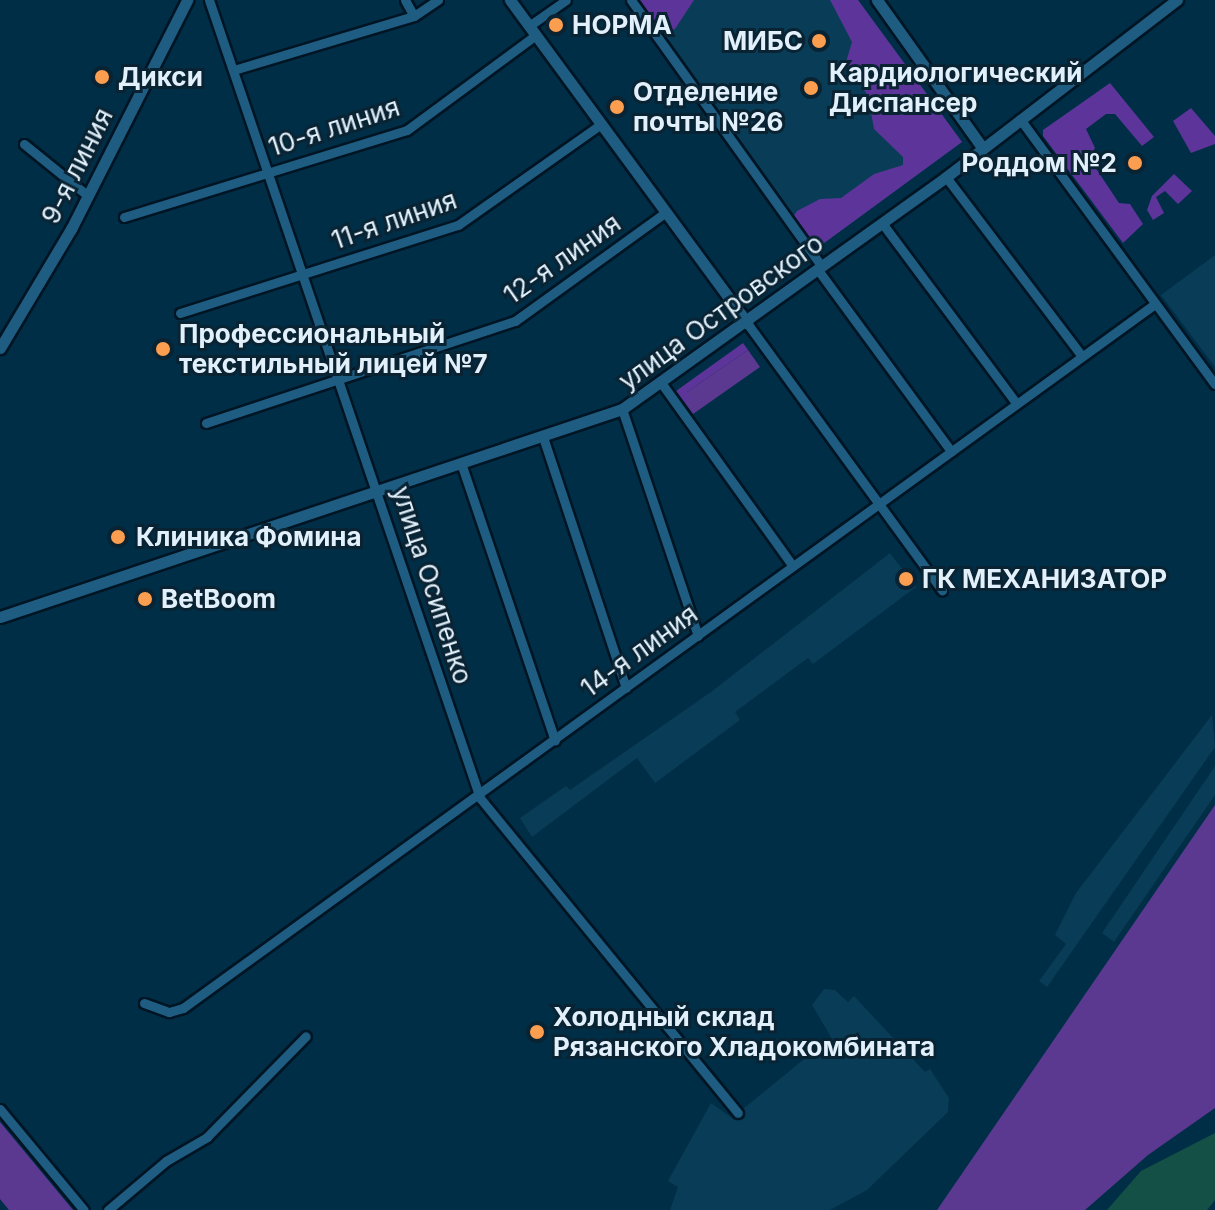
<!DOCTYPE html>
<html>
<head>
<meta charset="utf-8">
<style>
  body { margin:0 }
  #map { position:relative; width:1215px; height:1210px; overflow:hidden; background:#002e46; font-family:Inter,sans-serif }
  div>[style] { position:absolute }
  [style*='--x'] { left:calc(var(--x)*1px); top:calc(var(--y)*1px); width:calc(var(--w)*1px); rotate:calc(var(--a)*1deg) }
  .built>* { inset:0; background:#093c56 }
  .green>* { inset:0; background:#5b3991 }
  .forest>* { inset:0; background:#5d3499 }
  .water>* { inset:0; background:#145045 }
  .roads { filter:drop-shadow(2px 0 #001524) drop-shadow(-2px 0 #001524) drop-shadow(0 2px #001524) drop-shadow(0 -2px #001524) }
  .minor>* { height:9px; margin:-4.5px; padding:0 4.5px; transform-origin:4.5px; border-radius:4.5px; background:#1e5d81 }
  .tertiary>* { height:11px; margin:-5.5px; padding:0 5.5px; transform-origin:5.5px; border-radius:5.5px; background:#1e5d81 }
  .dots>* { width:22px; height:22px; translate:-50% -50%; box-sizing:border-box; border:4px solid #0a2333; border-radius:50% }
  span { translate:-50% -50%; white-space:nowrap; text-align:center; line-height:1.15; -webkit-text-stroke:6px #0a2333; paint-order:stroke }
  .poi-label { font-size:26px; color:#e1f0fa; font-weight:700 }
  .left { translate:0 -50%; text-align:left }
  .right { translate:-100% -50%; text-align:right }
  .street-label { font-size:26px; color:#e1f0fa }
</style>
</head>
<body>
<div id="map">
  <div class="built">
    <div style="clip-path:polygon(637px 0,858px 0,962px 142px,816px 249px)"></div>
    <div style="clip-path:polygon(1215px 255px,1215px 367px,1161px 295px)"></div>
    <div style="clip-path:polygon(890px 553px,916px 587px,813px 664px,808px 658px,735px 712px,740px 720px,655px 783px,637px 758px,532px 837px,520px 818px,566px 786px,570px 790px,711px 692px)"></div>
    <div style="clip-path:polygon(1212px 715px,1215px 747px,1047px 987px,1039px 981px,1066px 944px,1055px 935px,1076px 893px)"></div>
    <div style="clip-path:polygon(1215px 766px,1215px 795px,1114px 942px,1102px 933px)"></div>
    <div style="clip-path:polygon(824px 989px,835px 990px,848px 1002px,854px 996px,925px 1072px,930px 1069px,949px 1098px,948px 1112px,867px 1190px,830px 1210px,670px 1210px,678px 1187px,668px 1181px,711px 1103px,732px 1118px,831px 1037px,812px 1005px)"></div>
  </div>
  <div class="green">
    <div style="clip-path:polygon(748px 350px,760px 367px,693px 414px,685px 403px,687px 392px)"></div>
    <div style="clip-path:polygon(1215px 805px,1215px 1108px,1148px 1155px,1085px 1210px,937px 1210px)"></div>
    <div style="clip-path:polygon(0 1122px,73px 1210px,9px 1210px,0 1199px)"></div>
  </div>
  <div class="forest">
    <div style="clip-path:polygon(637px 0,694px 0,675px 29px,661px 33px)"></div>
    <div style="clip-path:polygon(830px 0,858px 0,962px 142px,816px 249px,793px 217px,797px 211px,820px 199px,841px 198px,874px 174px,903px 165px,903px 157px,874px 129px,868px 96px,846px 62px,852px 42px)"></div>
    <div style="clip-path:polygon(1110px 83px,1154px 137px,1142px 146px,1115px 114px,1106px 114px,1086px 129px,1095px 148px,1089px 158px,1119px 203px,1130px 204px,1143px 224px,1123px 243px,1043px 136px,1043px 130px)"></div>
    <div style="clip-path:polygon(1191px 108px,1215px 136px,1215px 144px,1191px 153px,1173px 121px)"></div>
    <div style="clip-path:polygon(1174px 174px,1192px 191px,1178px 204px,1165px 191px,1156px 197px,1164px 213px,1153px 220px,1147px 210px,1152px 196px)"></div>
    <div style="clip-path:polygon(743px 343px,748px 350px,687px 392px,690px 399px,685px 403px,676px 391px)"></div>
  </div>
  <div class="water">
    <div style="clip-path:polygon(1215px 1133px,1215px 1200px,1207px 1210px,1107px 1210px,1141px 1171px)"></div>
  </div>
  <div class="roads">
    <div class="minor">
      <div style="--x:209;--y:0;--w:843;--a:71.24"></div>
      <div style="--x:480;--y:798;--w:407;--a:50.7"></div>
      <div style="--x:405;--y:0;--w:18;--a:61"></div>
      <div style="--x:631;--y:0;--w:328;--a:54.4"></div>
      <div style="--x:529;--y:26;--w:45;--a:-35.1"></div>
      <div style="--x:237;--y:69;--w:185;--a:-16.7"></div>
      <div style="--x:414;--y:16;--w:29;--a:-34"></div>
      <div style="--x:1020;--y:119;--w:329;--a:53.7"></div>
      <div style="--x:24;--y:144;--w:81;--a:39"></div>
      <div style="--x:946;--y:177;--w:225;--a:52.8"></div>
      <div style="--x:124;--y:217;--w:296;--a:-17.1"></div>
      <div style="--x:407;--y:130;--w:160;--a:-36.4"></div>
      <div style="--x:882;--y:223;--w:224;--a:53.3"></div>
      <div style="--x:818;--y:270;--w:225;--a:53.7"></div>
      <div style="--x:180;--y:313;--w:292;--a:-17.6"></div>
      <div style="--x:458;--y:225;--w:175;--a:-35.2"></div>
      <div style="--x:747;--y:323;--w:331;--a:53.9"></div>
      <div style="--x:662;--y:384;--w:224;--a:54.3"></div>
      <div style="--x:622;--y:409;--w:239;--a:71.5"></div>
      <div style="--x:206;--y:423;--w:325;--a:-18.3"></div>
      <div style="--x:515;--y:321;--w:186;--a:-35.8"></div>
      <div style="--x:543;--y:437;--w:264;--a:71.7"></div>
      <div style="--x:461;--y:463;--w:293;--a:71.3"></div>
      <div style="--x:144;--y:1003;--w:27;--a:20"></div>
      <div style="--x:169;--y:1012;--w:15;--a:-16"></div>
      <div style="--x:183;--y:1008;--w:1200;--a:-35.92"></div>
      <div style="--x:0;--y:1109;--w:131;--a:50.3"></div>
      <div style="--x:108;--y:1210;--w:76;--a:-40.2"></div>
      <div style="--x:166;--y:1161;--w:48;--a:-30.3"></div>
      <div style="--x:207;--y:1137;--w:141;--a:-45.6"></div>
    </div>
    <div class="tertiary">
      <div style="--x:510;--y:0;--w:401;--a:53.7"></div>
      <div style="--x:877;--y:0;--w:179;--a:54.5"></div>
      <div style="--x:0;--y:348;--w:139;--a:-59.2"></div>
      <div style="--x:71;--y:229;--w:257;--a:-63.1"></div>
      <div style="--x:0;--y:617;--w:656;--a:-18.49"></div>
      <div style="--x:622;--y:409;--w:398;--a:-35.6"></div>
      <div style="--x:946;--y:177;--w:291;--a:-37.5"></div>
    </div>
  </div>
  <div class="dots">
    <div style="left:556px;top:25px;background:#fb9e50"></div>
    <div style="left:819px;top:41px;background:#fb9e50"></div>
    <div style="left:102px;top:77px;background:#fb9e50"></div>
    <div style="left:811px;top:88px;background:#fb9e50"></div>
    <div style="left:617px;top:107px;background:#fb9e50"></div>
    <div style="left:1135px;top:163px;background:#fb9e50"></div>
    <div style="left:163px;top:349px;background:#fb9e50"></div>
    <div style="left:118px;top:537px;background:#fb9e50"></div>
    <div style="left:906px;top:579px;background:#fb9e50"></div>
    <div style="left:145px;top:599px;background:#fb9e50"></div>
    <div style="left:537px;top:1032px;background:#fb9e50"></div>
  </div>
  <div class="poi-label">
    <span class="left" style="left:572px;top:25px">НОРМА</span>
    <span class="right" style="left:803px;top:41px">МИБС</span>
    <span class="left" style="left:829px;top:88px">Кардиологический<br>Диспансер</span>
    <span class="left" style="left:118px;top:77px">Дикси</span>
    <span class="left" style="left:633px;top:107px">Отделение<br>почты №26</span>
    <span class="right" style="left:1117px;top:163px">Роддом №2</span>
    <span class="left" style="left:179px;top:349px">Профессиональный<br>текстильный лицей №7</span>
    <span class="left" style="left:136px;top:537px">Клиника Фомина</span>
    <span class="left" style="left:922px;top:579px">ГК МЕХАНИЗАТОР</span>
    <span class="left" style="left:161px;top:599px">BetBoom</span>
    <span class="left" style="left:553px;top:1032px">Холодный склад<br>Рязанского Хладокомбината</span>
  </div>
  <div class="street-label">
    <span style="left:334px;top:127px;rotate:-18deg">10-я линия</span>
    <span style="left:77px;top:166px;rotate:-63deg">9-я линия</span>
    <span style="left:394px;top:220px;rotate:-19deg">11-я линия</span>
    <span style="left:562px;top:259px;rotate:-35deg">12-я линия</span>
    <span style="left:721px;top:312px;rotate:-36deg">улица Островского</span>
    <span style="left:432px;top:585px;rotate:72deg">улица Осипенко</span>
    <span style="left:639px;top:651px;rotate:-36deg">14-я линия</span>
  </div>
</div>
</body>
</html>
